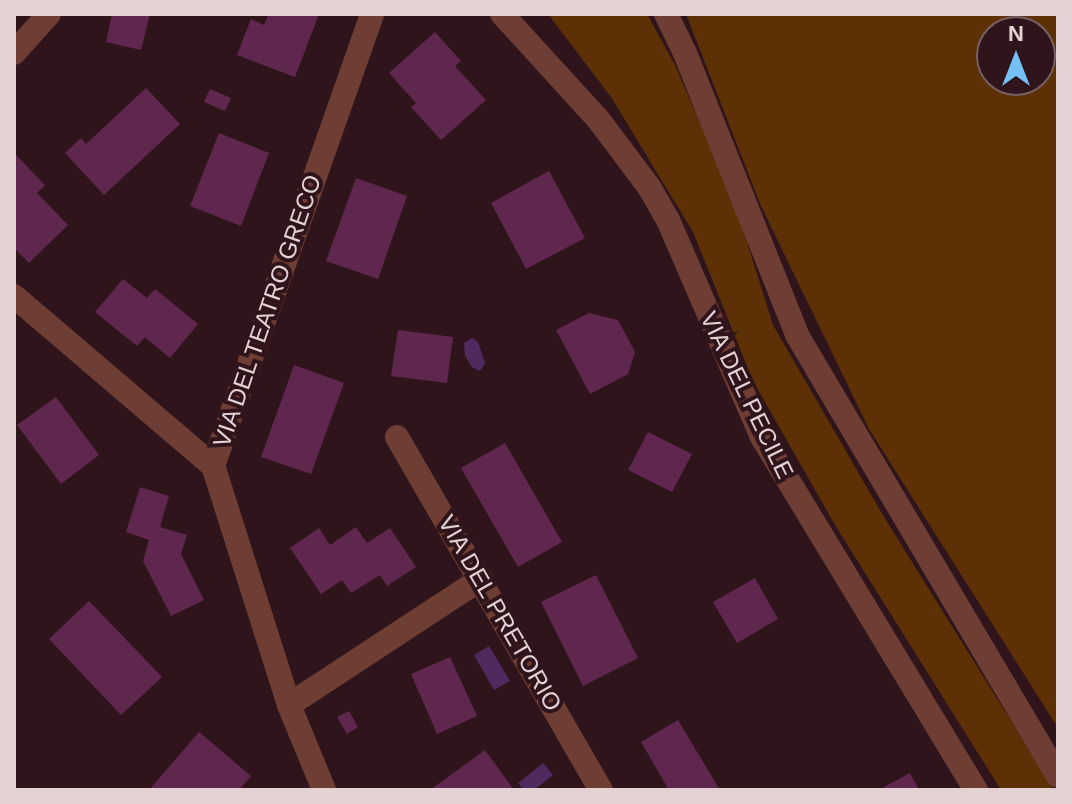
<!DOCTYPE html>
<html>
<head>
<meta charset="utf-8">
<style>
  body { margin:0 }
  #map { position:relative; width:1072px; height:804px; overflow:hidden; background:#2f151b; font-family:Helvetica,sans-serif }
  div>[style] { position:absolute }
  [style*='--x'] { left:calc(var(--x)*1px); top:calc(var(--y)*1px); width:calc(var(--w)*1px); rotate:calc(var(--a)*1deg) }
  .green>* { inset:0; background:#5d3005 }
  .water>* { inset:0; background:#502a5e }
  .building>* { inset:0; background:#60274e }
  .minor>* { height:24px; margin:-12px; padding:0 12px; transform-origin:12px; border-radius:12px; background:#6e3d34 }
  span { translate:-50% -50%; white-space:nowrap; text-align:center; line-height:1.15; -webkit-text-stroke:8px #2f151b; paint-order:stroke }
  .street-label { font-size:24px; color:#e4d1d4 }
  .frame { position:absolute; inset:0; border:16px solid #e4d1d4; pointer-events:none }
  .north { position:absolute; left:976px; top:16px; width:80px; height:80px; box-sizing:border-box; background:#2f151b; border:2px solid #776065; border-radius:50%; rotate:0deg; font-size:22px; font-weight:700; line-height:32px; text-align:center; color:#e4d1d4 }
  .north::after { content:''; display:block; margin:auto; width:28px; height:36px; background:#75c0f6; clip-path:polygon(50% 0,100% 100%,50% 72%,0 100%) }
</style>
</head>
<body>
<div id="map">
  <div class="green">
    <div style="clip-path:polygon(548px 14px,647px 14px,675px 65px,736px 207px,773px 325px,884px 517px,1054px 790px,1001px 790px,835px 525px,753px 381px,693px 232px,611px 97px)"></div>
    <div style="clip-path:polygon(evenodd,686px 14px,1058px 14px,1058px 728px,869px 429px,761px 206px,686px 14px,992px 32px,1040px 32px,1040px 80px,992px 80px,992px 32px)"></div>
  </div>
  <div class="water">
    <div style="clip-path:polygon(472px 338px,478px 342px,485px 363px,480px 371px,472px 367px,465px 356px,464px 343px)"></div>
    <div style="clip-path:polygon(489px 646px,510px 681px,494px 690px,474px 655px)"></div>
    <div style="clip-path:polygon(543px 763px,553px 775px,534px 790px,524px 790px,518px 783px)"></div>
  </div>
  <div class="building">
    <div style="clip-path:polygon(112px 14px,150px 14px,141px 50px,106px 42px)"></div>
    <div style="clip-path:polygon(269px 14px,319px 14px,295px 77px,237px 55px,251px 19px,264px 25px)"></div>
    <div style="clip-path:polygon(435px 32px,461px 61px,455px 66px,486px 100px,441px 140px,411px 107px,416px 103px,389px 73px)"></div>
    <div style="clip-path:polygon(146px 88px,180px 124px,104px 195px,65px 153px,81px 138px,86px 144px)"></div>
    <div style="clip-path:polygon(210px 89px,231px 98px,225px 111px,204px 102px)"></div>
    <div style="clip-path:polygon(219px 133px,269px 153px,241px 226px,190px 206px)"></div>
    <div style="clip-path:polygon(14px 153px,45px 185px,37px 193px,68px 225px,29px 263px,14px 248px)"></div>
    <div style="clip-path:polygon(549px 171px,585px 238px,526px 269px,491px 203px)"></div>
    <div style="clip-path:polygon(356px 178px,407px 196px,378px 279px,326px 261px)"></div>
    <div style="clip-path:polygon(123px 279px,147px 298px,155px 289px,198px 324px,170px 358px,145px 337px,137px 346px,95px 312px)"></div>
    <div style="clip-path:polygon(589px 313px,618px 320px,635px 352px,628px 374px,590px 394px,556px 330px)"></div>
    <div style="clip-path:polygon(398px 330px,453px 337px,447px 383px,391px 376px)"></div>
    <div style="clip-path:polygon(294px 365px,344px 383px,311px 474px,261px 457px)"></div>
    <div style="clip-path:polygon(56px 397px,99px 455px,61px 484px,17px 425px)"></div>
    <div style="clip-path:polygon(648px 432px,692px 454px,672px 492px,628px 470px)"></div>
    <div style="clip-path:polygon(505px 443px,562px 542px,518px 567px,461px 468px)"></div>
    <div style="clip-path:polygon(140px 487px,169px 496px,160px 527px,187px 535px,181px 554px,204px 600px,171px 616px,143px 561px,149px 540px,126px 532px)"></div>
    <div style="clip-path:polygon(356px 527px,367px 543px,390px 528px,416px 567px,387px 586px,380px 575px,351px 593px,342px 580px,321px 594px,290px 548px,319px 528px,330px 545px)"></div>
    <div style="clip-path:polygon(596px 575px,638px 658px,583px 686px,541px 602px)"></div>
    <div style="clip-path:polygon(755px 578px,778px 619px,737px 643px,713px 602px)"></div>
    <div style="clip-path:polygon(89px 601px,162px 677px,121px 715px,49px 639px)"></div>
    <div style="clip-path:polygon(450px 657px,477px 716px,437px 734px,411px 674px)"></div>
    <div style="clip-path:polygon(349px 711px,358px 727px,347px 734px,337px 717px)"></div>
    <div style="clip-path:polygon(678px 720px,720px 790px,669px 790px,641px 742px)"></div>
    <div style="clip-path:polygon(199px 732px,251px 776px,239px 790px,149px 790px)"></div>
    <div style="clip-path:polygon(485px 750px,514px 790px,430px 790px)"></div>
    <div style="clip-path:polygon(910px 773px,919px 790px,886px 790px,884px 787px)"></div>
  </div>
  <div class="minor">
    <div style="--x:502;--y:14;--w:142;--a:47.6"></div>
    <div style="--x:598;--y:119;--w:85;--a:53.1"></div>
    <div style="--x:649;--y:187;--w:38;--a:60"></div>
    <div style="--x:668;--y:220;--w:236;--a:66.6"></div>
    <div style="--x:762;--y:437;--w:413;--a:58.8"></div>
    <div style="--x:666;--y:14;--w:43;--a:64"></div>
    <div style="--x:685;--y:53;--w:303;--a:68.3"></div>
    <div style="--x:797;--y:335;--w:512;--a:59.38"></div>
    <div style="--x:14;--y:53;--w:52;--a:-48.1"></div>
    <div style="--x:14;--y:296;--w:262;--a:40.5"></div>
    <div style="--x:397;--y:437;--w:408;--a:60"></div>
    <div style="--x:289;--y:705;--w:230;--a:-33.3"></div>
    <div style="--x:324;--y:790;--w:92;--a:-112.4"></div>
    <div style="--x:289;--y:705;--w:251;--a:-107.6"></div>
    <div style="--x:213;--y:466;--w:479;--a:-70.6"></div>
  </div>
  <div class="street-label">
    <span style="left:267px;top:311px;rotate:-71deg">VIA DEL TEATRO GRECO</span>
    <span style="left:747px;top:395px;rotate:64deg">VIA DEL PECILE</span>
    <span style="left:500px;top:613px;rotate:60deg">VIA DEL PRETORIO</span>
  </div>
  <div class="frame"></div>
  <div class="north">N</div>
</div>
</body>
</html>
